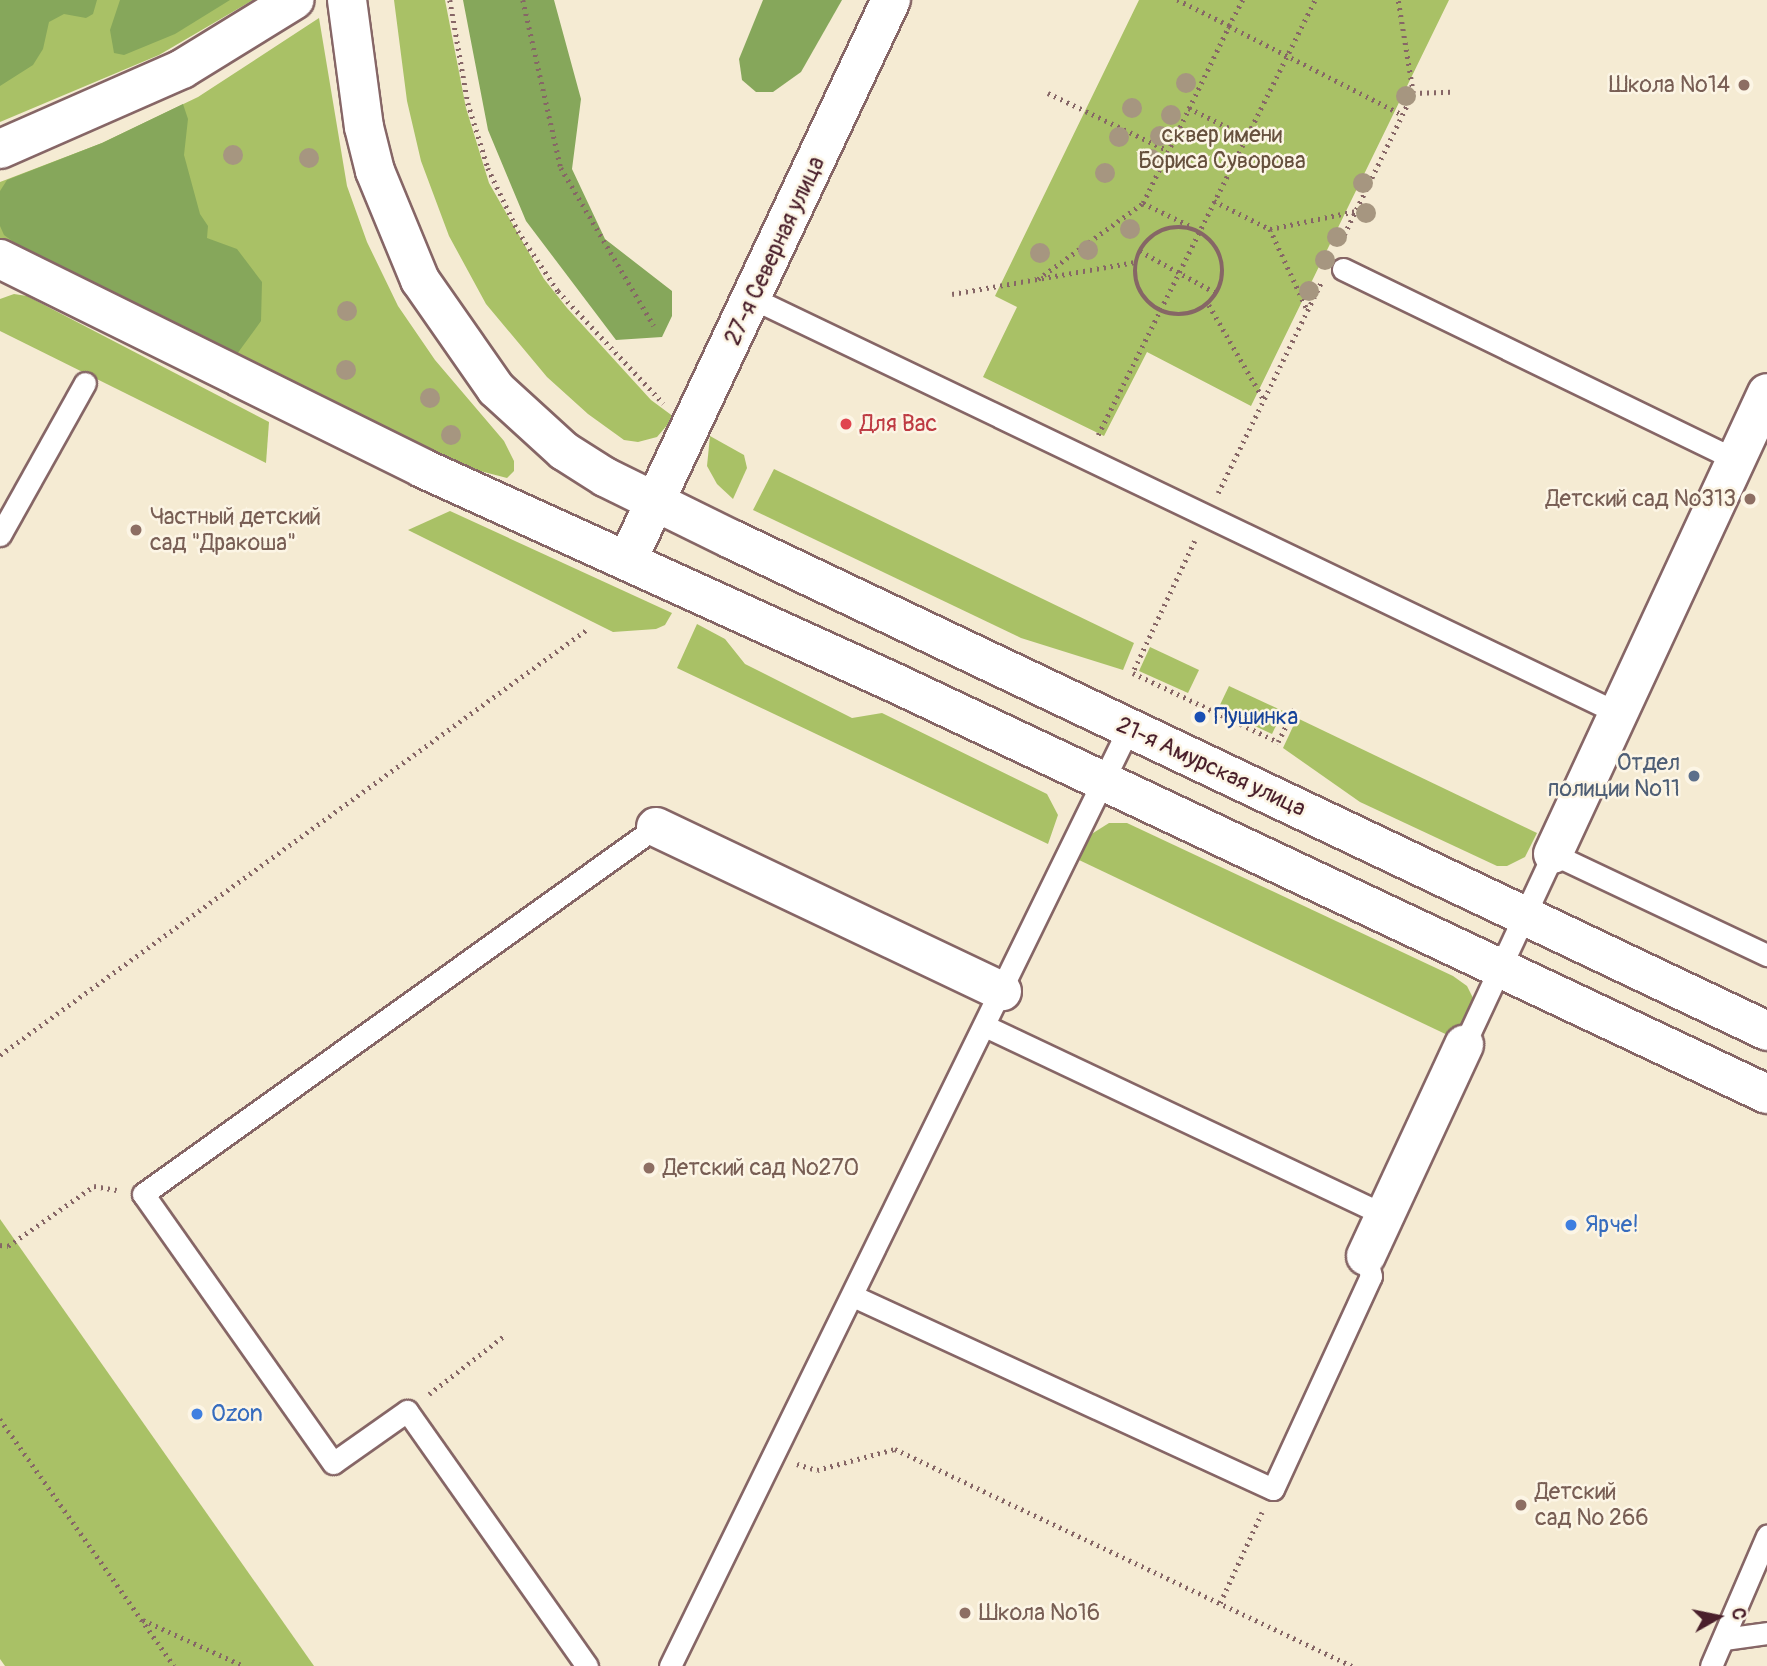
<!DOCTYPE html>
<html>
<head>
<meta charset="utf-8">
<style>
  body { margin:0 }
  #map { position:relative; width:1767px; height:1666px; overflow:hidden; background:#f5ebd3; font-family:Pangolin,sans-serif }
  div>[style] { position:absolute }
  [style*='--x'] { left:calc(var(--x)*1px); top:calc(var(--y)*1px); width:calc(var(--w)*1px); rotate:calc(var(--a)*1deg) }
  .green>* { inset:0; background:#a9c166 }
  .forest>* { inset:0; background:#86a75b }
  .path>* { height:4.5px; margin-top:-2.25px; transform-origin:0; background:repeating-linear-gradient(90deg,#866666 0 2px,transparent 0 7px) }
  .path>.ring { margin:-2.25px; padding:0; box-sizing:content-box; background:none; border:4.5px solid #866666; border-radius:50% }
  .roads { filter:drop-shadow(2px 0 #866666) drop-shadow(-2px 0 #866666) drop-shadow(0 2px #866666) drop-shadow(0 -2px #866666) }
  .lane>* { height:21px; margin:-10.5px; padding:0 10.5px; transform-origin:10.5px; border-radius:10.5px; background:#fff }
  .street>* { height:38px; margin:-19px; padding:0 19px; transform-origin:19px; border-radius:19px; background:#fff }
  .secondary>* { height:38px; margin:-19px; padding:0 19px; transform-origin:19px; border-radius:19px; background:#fff }
  .trees>* { width:20px; height:20px; margin:-10px; border-radius:50%; background:#a69680 }
  .dots>* { width:19px; height:19px; translate:-50% -50%; box-sizing:border-box; border:4px solid #fcf5e5; border-radius:50% }
  span { translate:-50% -50%; white-space:nowrap; text-align:center; line-height:1.15; -webkit-text-stroke:5px #fcf5e5; paint-order:stroke }
  .education-label { font-size:23px; color:#785e54 }
  .right { translate:-100% -50%; text-align:right }
  .left { translate:0 -50%; text-align:left }
  .park-label { font-size:23px; color:#66503d }
  .street-label { font-size:23px; color:#4a1f2b }
  .health-label { font-size:23px; color:#be3a42 }
  .transit-label { font-size:23px; color:#164399 }
  .service-label { font-size:23px; color:#4e5e75 }
  .shop-label { font-size:23px; color:#366cbe }
  .north { position:absolute; left:1683px; top:1582px; width:70px; height:70px; -webkit-text-stroke:5px #fcf5e5; paint-order:stroke; rotate:81deg; font-size:19px; font-weight:700; line-height:28px; text-align:center; color:#4a1f2b }
  .north::after { content:''; display:block; margin:auto; width:24px; height:32px; background:#4a1f2b; clip-path:polygon(50% 0,100% 100%,50% 72%,0 100%) }
</style>
</head>
<body>
<div id="map">
  <div class="green">
    <div style="clip-path:polygon(0 0,253px 0,159px 55px,0 122px)"></div>
    <div style="clip-path:polygon(394px 0,445px 0,466px 108px,489px 183px,544px 279px,567px 308px,651px 400px,674px 417px,657px 437px,638px 442px,624px 440px,588px 414px,547px 377px,486px 304px,449px 236px,421px 161px,407px 101px)"></div>
    <div style="clip-path:polygon(1139px 0,1449px 0,1251px 406px,1147px 352px,1104px 436px,983px 377px,1017px 307px,995px 296px)"></div>
    <div style="clip-path:polygon(319px 18px,347px 186px,367px 242px,398px 306px,435px 360px,504px 441px,514px 461px,514px 471px,507px 478px,457px 465px,77px 273px,0 240px,0 182px,102px 143px,198px 97px)"></div>
    <div style="clip-path:polygon(14px 294px,27px 296px,269px 422px,266px 463px,0 331px,0 299px)"></div>
    <div style="clip-path:polygon(710px 436px,744px 455px,747px 468px,733px 499px,717px 484px,707px 466px)"></div>
    <div style="clip-path:polygon(774px 469px,1134px 643px,1123px 670px,1021px 638px,753px 510px)"></div>
    <div style="clip-path:polygon(450px 511px,672px 613px,665px 625px,656px 629px,613px 632px,408px 530px)"></div>
    <div style="clip-path:polygon(697px 624px,725px 639px,745px 664px,852px 718px,882px 713px,1047px 794px,1058px 815px,1048px 844px,677px 668px)"></div>
    <div style="clip-path:polygon(1150px 647px,1199px 670px,1188px 693px,1139px 671px)"></div>
    <div style="clip-path:polygon(1229px 686px,1283px 711px,1272px 734px,1218px 709px)"></div>
    <div style="clip-path:polygon(1297px 718px,1537px 833px,1525px 857px,1507px 866px,1497px 866px,1360px 802px,1283px 748px)"></div>
    <div style="clip-path:polygon(1109px 823px,1127px 823px,1453px 976px,1467px 986px,1476px 1004px,1458px 1040px,1079px 860px,1090px 835px)"></div>
    <div style="clip-path:polygon(0 1219px,314px 1666px,5px 1666px,0 1659px)"></div>
  </div>
  <div class="forest">
    <div style="clip-path:polygon(0 0,97px 0,93px 14px,86px 18px,64px 14px,49px 22px,43px 49px,33px 65px,0 86px)"></div>
    <div style="clip-path:polygon(120px 0,230px 0,175px 34px,124px 55px,114px 53px,110px 30px)"></div>
    <div style="clip-path:polygon(463px 0,554px 0,581px 99px,572px 169px,605px 239px,672px 291px,672px 316px,662px 337px,616px 340px,526px 221px,488px 130px)"></div>
    <div style="clip-path:polygon(763px 0,842px 0,801px 72px,773px 92px,756px 92px,742px 80px,739px 59px)"></div>
    <div style="clip-path:polygon(183px 104px,188px 119px,184px 155px,200px 214px,208px 226px,207px 238px,237px 249px,262px 282px,261px 321px,237px 354px,23px 249px,4px 235px,0 226px,0 191px,7px 180px,102px 143px)"></div>
  </div>
  <div class="path">
    <div style="--x:450;--y:0;--w:105;--a:80.1"></div>
    <div style="--x:468;--y:103;--w:68;--a:72.9"></div>
    <div style="--x:488;--y:168;--w:70;--a:64.5"></div>
    <div style="--x:518;--y:231;--w:72;--a:56.3"></div>
    <div style="--x:558;--y:291;--w:154;--a:46.8"></div>
    <div style="--x:523;--y:0;--w:172;--a:77.3"></div>
    <div style="--x:561;--y:168;--w:183;--a:59.5"></div>
    <div style="--x:1243;--y:0;--w:30;--a:118"></div>
    <div style="--x:1229;--y:26;--w:195;--a:27.1"></div>
    <div style="--x:1048;--y:93;--w:132;--a:25.6"></div>
    <div style="--x:1413;--y:93;--w:38;--a:-2"></div>
    <div style="--x:1189;--y:108;--w:65;--a:26.6"></div>
    <div style="--x:1214;--y:201;--w:63;--a:26.6"></div>
    <div style="--x:1270;--y:229;--w:88;--a:65.2"></div>
    <div style="--x:1143;--y:203;--w:52;--a:26.1"></div>
    <div class="ring" style="left:1135px;top:227px;width:83.5px;height:83.5px"></div>
    <div style="--x:1270;--y:229;--w:88;--a:-11.8"></div>
    <div style="--x:1341;--y:241;--w:165;--a:-64.1"></div>
    <div style="--x:1413;--y:93;--w:94;--a:-99.2"></div>
    <div style="--x:1140;--y:251;--w:89;--a:28.9"></div>
    <div style="--x:1038;--y:279;--w:130;--a:-35.9"></div>
    <div style="--x:1143;--y:203;--w:197;--a:-64.1"></div>
    <div style="--x:1229;--y:26;--w:58;--a:-153.4"></div>
    <div style="--x:952;--y:294;--w:186;--a:-9.9"></div>
    <div style="--x:1209;--y:305;--w:110;--a:59.9"></div>
    <div style="--x:1098;--y:435;--w:486;--a:-63.5"></div>
    <div style="--x:1218;--y:493;--w:234;--a:-63.9"></div>
    <div style="--x:1195;--y:541;--w:146;--a:115.2"></div>
    <div style="--x:1133;--y:673;--w:161;--a:25.4"></div>
    <div style="--x:1278;--y:742;--w:37;--a:-64"></div>
    <div style="--x:0;--y:1055;--w:724;--a:-35.95"></div>
    <div style="--x:0;--y:1245;--w:8;--a:7"></div>
    <div style="--x:8;--y:1246;--w:105;--a:-34.9"></div>
    <div style="--x:94;--y:1186;--w:23;--a:10"></div>
    <div style="--x:429;--y:1394;--w:96;--a:-37.8"></div>
    <div style="--x:0;--y:1419;--w:302;--a:54.8"></div>
    <div style="--x:797;--y:1464;--w:21;--a:17"></div>
    <div style="--x:817;--y:1470;--w:81;--a:-15.1"></div>
    <div style="--x:895;--y:1449;--w:506;--a:25.4"></div>
    <div style="--x:1220;--y:1603;--w:100;--a:-65.2"></div>
    <div style="--x:143;--y:1620;--w:111;--a:24.5"></div>
  </div>
  <div class="roads">
    <div class="lane">
      <div style="--x:1343;--y:269;--w:437;--a:25.9"></div>
      <div style="--x:754;--y:299;--w:958;--a:25.6"></div>
      <div style="--x:0;--y:535;--w:174;--a:-60.8"></div>
      <div style="--x:985;--y:1026;--w:441;--a:25.3"></div>
      <div style="--x:1464;--y:1045;--w:211;--a:-65"></div>
      <div style="--x:1553;--y:854;--w:237;--a:25.3"></div>
      <div style="--x:853;--y:1296;--w:462;--a:24.7"></div>
      <div style="--x:1273;--y:1489;--w:234;--a:-65.3"></div>
      <div style="--x:1371;--y:1276;--w:21;--a:-104"></div>
      <div style="--x:1724;--y:1639;--w:43;--a:-7.9"></div>
      <div style="--x:587;--y:1666;--w:312;--a:-125.2"></div>
      <div style="--x:407;--y:1411;--w:90;--a:144.9"></div>
      <div style="--x:333;--y:1463;--w:329;--a:-125.2"></div>
      <div style="--x:143;--y:1194;--w:631;--a:-35.58"></div>
      <div style="--x:670;--y:1666;--w:1044;--a:-63.93"></div>
      <div style="--x:1711;--y:1666;--w:142;--a:-66.7"></div>
    </div>
    <div class="street">
      <div style="--x:656;--y:827;--w:383;--a:25.4"></div>
      <div style="--x:1553;--y:854;--w:508;--a:-65.1"></div>
      <div style="--x:1366;--y:1256;--w:233;--a:-65.1"></div>
    </div>
    <div class="secondary">
      <div style="--x:347;--y:0;--w:128;--a:82.4"></div>
      <div style="--x:364;--y:127;--w:45;--a:76"></div>
      <div style="--x:375;--y:171;--w:118;--a:67.6"></div>
      <div style="--x:420;--y:280;--w:133;--a:55.1"></div>
      <div style="--x:496;--y:389;--w:92;--a:42.4"></div>
      <div style="--x:564;--y:451;--w:49;--a:32.4"></div>
      <div style="--x:605;--y:477;--w:140;--a:26.2"></div>
      <div style="--x:731;--y:539;--w:1147;--a:25.4"></div>
      <div style="--x:0;--y:149;--w:199;--a:-23.7"></div>
      <div style="--x:182;--y:69;--w:132;--a:-31.6"></div>
      <div style="--x:0;--y:259;--w:471;--a:26.3"></div>
      <div style="--x:422;--y:468;--w:520;--a:24.44"></div>
      <div style="--x:895;--y:683;--w:964;--a:25.24"></div>
      <div style="--x:627;--y:561;--w:620;--a:-64.8"></div>
    </div>
  </div>
  <div class="trees">
    <div style="left:1186px;top:83px"></div>
    <div style="left:1406px;top:96px"></div>
    <div style="left:1132px;top:108px"></div>
    <div style="left:1171px;top:115px"></div>
    <div style="left:1160px;top:136px"></div>
    <div style="left:1119px;top:137px"></div>
    <div style="left:233px;top:155px"></div>
    <div style="left:309px;top:158px"></div>
    <div style="left:1151px;top:159px"></div>
    <div style="left:1105px;top:173px"></div>
    <div style="left:1363px;top:183px"></div>
    <div style="left:1366px;top:213px"></div>
    <div style="left:1130px;top:229px"></div>
    <div style="left:1337px;top:237px"></div>
    <div style="left:1088px;top:250px"></div>
    <div style="left:1040px;top:253px"></div>
    <div style="left:1325px;top:260px"></div>
    <div style="left:1309px;top:291px"></div>
    <div style="left:347px;top:311px"></div>
    <div style="left:346px;top:370px"></div>
    <div style="left:430px;top:398px"></div>
    <div style="left:451px;top:435px"></div>
  </div>
  <div class="dots">
    <div style="left:1744px;top:85px;background:#8d6e63"></div>
    <div style="left:846px;top:424px;background:#e0444e"></div>
    <div style="left:1750px;top:499px;background:#8d6e63"></div>
    <div style="left:136px;top:530px;background:#8d6e63"></div>
    <div style="left:1200px;top:717px;background:#1a4fb4"></div>
    <div style="left:1694px;top:776px;background:#5c6f8a"></div>
    <div style="left:649px;top:1168px;background:#8d6e63"></div>
    <div style="left:1571px;top:1225px;background:#3f7fe0"></div>
    <div style="left:197px;top:1414px;background:#3f7fe0"></div>
    <div style="left:1521px;top:1505px;background:#8d6e63"></div>
    <div style="left:965px;top:1613px;background:#8d6e63"></div>
  </div>
  <div class="education-label">
    <span class="right" style="left:1730px;top:85px">Школа №14</span>
    <span class="right" style="left:1736px;top:499px">Детский сад №313</span>
    <span class="left" style="left:150px;top:530px">Частный детский<br>сад "Дракоша"</span>
    <span class="left" style="left:663px;top:1168px">Детский сад №270</span>
    <span class="left" style="left:1535px;top:1505px">Детский<br>сад № 266</span>
    <span class="left" style="left:979px;top:1613px">Школа №16</span>
  </div>
  <div class="park-label">
    <span style="left:1222px;top:148px">сквер имени<br>Бориса Суворова</span>
  </div>
  <div class="street-label">
    <span style="left:775px;top:251px;rotate:-65deg">27-я Северная улица</span>
    <span style="left:1211px;top:767px;rotate:25deg">21-я Амурская улица</span>
  </div>
  <div class="health-label">
    <span class="left" style="left:860px;top:424px">Для Вас</span>
  </div>
  <div class="transit-label">
    <span class="left" style="left:1214px;top:717px">Пушинка</span>
  </div>
  <div class="service-label">
    <span class="right" style="left:1680px;top:776px">Отдел<br>полиции №11</span>
  </div>
  <div class="shop-label">
    <span class="left" style="left:1585px;top:1225px">Ярче!</span>
    <span class="left" style="left:211px;top:1414px">Ozon</span>
  </div>
  <div class="north">С</div>
</div>
</body>
</html>
